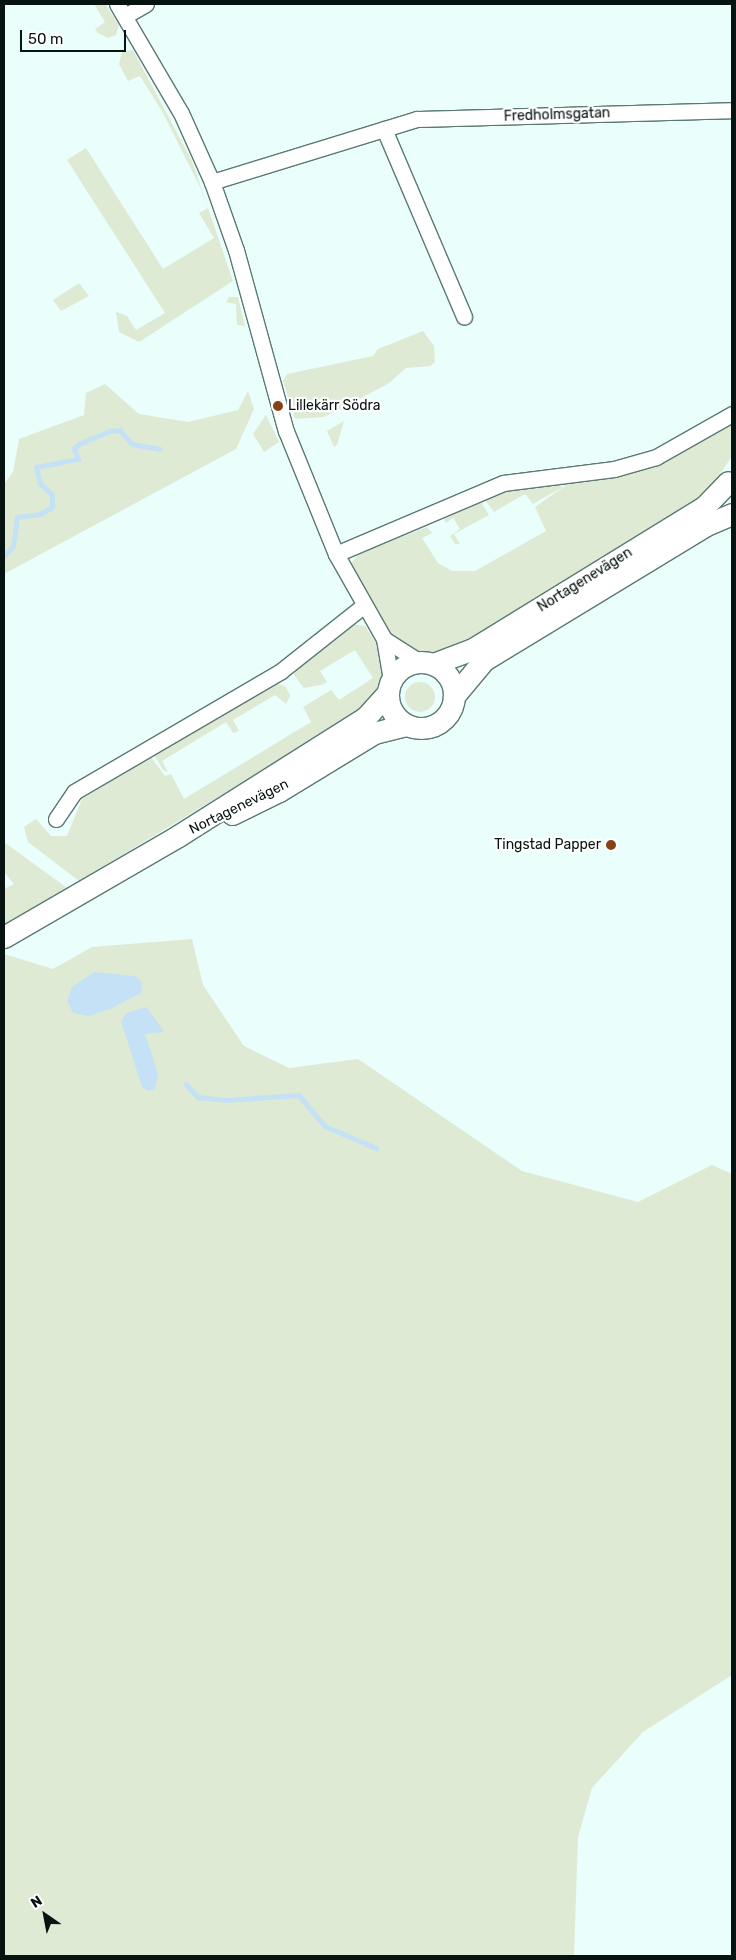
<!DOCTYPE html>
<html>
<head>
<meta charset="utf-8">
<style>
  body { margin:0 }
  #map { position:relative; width:736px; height:1960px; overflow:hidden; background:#eafefb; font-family:Rubik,sans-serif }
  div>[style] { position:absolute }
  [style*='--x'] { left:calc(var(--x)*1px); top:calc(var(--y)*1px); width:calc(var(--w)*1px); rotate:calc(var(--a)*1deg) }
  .green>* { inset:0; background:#dfead4 }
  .round { border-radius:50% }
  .water>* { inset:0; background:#c4e1f5 }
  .stream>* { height:4.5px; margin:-2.25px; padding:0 2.25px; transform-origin:2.25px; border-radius:2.25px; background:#c4e1f5 }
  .roads { filter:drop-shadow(1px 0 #5a7973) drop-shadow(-1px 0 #5a7973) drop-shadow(0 1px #5a7973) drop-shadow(0 -1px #5a7973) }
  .street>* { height:15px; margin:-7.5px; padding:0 7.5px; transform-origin:7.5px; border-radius:7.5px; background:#fff }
  .secondary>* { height:21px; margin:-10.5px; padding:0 10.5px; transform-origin:10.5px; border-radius:10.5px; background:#fff }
  .secondary>.ring { margin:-10.5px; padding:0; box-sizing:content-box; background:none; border:21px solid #fff; border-radius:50% }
  .dots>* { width:14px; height:14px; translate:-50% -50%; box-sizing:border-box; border:2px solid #fff; border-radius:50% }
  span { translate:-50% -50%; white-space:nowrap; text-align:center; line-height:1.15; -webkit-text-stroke:4.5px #fff; paint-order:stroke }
  .street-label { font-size:14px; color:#071311 }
  .poi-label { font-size:14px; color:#071311 }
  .left { translate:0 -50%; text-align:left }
  .right { translate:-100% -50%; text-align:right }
  .frame { position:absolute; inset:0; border:5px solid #071311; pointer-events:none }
  .north { position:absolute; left:20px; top:1890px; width:50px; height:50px; -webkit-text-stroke:4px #fff; paint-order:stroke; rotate:327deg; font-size:14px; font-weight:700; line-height:20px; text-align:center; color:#071311 }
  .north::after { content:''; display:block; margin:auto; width:18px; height:22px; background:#071311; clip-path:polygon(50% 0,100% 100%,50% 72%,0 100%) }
  .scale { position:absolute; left:20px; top:30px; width:106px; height:22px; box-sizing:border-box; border:2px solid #071311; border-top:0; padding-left:6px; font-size:15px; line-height:18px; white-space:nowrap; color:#071311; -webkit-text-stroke:4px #fff; paint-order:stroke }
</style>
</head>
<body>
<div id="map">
  <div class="green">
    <div style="clip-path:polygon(94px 4px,105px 4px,119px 25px,116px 35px,108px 38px,98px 33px,95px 29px,105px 22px)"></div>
    <div style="clip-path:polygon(133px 50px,192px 161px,233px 281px,139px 342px,119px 332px,116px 312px,127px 316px,136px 330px,165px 313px,67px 160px,86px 148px,163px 269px,214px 238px,199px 213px,208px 208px,200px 187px,162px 111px,140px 76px,128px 81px,119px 64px,122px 52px)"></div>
    <div style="clip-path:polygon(79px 283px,89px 296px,61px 311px,53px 300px)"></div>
    <div style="clip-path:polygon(229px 297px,238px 297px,245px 326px,237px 325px,236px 304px,226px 302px)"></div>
    <div style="clip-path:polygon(423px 331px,434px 346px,435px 362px,430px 366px,406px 368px,388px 384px,324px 417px,295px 419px,283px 381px,287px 374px,373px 356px,378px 349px)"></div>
    <div style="clip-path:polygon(105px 384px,139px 414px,188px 422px,238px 410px,248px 391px,254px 409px,236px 449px,4px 574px,4px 484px,13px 472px,19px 439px,84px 415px,86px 393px)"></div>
    <div style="clip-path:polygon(266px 415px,279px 442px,264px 452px,253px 434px)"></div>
    <div style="clip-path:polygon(732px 420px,732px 456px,707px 494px,465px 648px,426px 657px,399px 643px,380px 620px,350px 565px,359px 553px,427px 527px,432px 533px,422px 538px,438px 563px,452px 571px,475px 571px,546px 531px,535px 507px,569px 483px,612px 478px,647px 467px)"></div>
    <div style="clip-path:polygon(344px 421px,337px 445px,334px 447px,327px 431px)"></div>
    <div style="clip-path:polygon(557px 482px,563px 483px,561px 488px,533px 504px,525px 494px,494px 512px,485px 500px,519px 487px)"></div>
    <div style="clip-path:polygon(481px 502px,489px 515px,454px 534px,460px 544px,455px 544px,450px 536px,460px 529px,453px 518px,446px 523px,444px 519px)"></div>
    <div style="clip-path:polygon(352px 624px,365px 626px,380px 649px,383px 681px,376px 702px,79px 881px,28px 842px,24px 827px,36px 819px,51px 836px,67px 836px,82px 799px,151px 757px,165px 776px,171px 774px,184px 799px,311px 722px,303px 707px,331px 690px,339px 700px,373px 678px,355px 650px,320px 671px,327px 682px,321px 685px,304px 688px,294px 675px,296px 666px)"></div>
    <div style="clip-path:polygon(275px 682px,286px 687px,290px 696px,286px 704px,275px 695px,233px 720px,239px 731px,233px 733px,226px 722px,162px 761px,168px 772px,164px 771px,154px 755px)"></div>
    <div class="round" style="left:405px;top:682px;width:30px;height:30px"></div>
    <div style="clip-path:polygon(4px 842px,67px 888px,4px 925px,4px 889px,14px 884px,4px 872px)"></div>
    <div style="clip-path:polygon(192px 939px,203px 985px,244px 1046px,289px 1068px,358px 1059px,522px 1171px,638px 1202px,712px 1165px,732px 1174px,732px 1675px,643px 1732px,592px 1788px,578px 1837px,574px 1956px,4px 1956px,4px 954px,53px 969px,92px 947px)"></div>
  </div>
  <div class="water">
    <div style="clip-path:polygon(94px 972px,135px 976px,142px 982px,141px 993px,110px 1009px,88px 1016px,73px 1013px,67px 1001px,72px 987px)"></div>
    <div style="clip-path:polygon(147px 1007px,164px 1032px,145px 1034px,158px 1074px,155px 1089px,149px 1091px,142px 1087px,121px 1021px,126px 1013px)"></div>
  </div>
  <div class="stream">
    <div style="--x:4;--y:556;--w:13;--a:-48"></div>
    <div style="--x:13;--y:546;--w:29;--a:-82"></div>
    <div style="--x:17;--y:517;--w:23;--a:-7"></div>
    <div style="--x:40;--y:514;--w:14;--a:-30"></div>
    <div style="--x:52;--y:507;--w:12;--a:-90"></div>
    <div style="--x:52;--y:495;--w:16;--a:-137"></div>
    <div style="--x:40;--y:484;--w:17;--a:-103"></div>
    <div style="--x:36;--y:467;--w:43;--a:-10.8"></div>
    <div style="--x:78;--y:459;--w:11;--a:-112"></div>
    <div style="--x:74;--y:449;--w:7;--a:-45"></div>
    <div style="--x:79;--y:444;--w:34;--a:-23"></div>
    <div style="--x:110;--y:431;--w:10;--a:-6"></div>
    <div style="--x:120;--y:430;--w:18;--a:49"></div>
    <div style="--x:132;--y:444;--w:28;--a:10"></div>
    <div style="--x:186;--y:1084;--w:18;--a:47"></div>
    <div style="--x:198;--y:1097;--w:27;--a:6"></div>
    <div style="--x:225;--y:1100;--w:74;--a:-3.9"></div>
    <div style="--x:299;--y:1095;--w:40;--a:50"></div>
    <div style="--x:325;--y:1126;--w:56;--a:23.3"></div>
  </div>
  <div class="roads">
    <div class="street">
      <div style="--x:117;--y:4;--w:126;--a:59.6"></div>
      <div style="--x:181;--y:113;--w:76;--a:65.8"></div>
      <div style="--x:212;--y:182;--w:72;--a:70.6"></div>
      <div style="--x:236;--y:250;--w:188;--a:74.6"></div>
      <div style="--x:286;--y:431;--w:133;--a:67.9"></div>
      <div style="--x:336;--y:554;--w:98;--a:60.5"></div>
      <div style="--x:384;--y:639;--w:42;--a:80.3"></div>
      <div style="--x:125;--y:16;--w:24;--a:-30"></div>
      <div style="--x:384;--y:129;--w:204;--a:66.9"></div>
      <div style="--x:212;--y:182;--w:214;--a:-17.1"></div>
      <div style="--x:417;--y:119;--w:315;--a:-1.6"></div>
      <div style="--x:336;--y:554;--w:181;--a:-23"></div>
      <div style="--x:503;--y:483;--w:112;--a:-7.2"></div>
      <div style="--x:614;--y:469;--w:44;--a:-15.9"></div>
      <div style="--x:656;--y:457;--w:87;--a:-29.5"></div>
      <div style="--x:384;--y:639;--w:43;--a:32.6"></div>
      <div style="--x:56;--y:819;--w:32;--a:-56"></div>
      <div style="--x:74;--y:792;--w:240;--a:-30.3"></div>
      <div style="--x:281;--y:671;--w:105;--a:-38.4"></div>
    </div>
    <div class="secondary">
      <div class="ring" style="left:388px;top:662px;width:45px;height:45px"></div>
      <div style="--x:433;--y:664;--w:43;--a:-20.6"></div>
      <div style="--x:473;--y:649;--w:273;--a:-31.6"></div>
      <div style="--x:705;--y:506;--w:33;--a:-46"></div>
      <div style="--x:454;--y:696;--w:47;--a:-50.2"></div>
      <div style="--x:484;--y:660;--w:260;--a:-31.3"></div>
      <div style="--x:706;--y:525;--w:28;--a:-23"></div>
      <div style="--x:232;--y:814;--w:52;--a:-26.1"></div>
      <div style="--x:279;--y:791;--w:111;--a:-31.4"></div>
      <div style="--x:374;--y:733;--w:33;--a:-14"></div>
      <div style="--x:4;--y:937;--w:201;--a:-30.1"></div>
      <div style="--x:178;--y:836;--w:222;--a:-32.3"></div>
      <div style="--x:366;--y:717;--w:31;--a:-48"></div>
    </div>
  </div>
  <div class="dots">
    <div style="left:278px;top:406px;background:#854215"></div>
    <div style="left:611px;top:845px;background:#854215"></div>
  </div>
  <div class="street-label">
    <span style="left:557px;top:115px;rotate:-2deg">Fredholmsgatan</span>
    <span style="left:585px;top:580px;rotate:-32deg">Nortagenevägen</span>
    <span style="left:239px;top:807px;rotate:-26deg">Nortagenevägen</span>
  </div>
  <div class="poi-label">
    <span class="left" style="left:288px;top:406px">Lillekärr Södra</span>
    <span class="right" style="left:601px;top:845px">Tingstad Papper</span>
  </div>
  <div class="frame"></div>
  <div class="north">N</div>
  <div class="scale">50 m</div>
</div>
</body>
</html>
